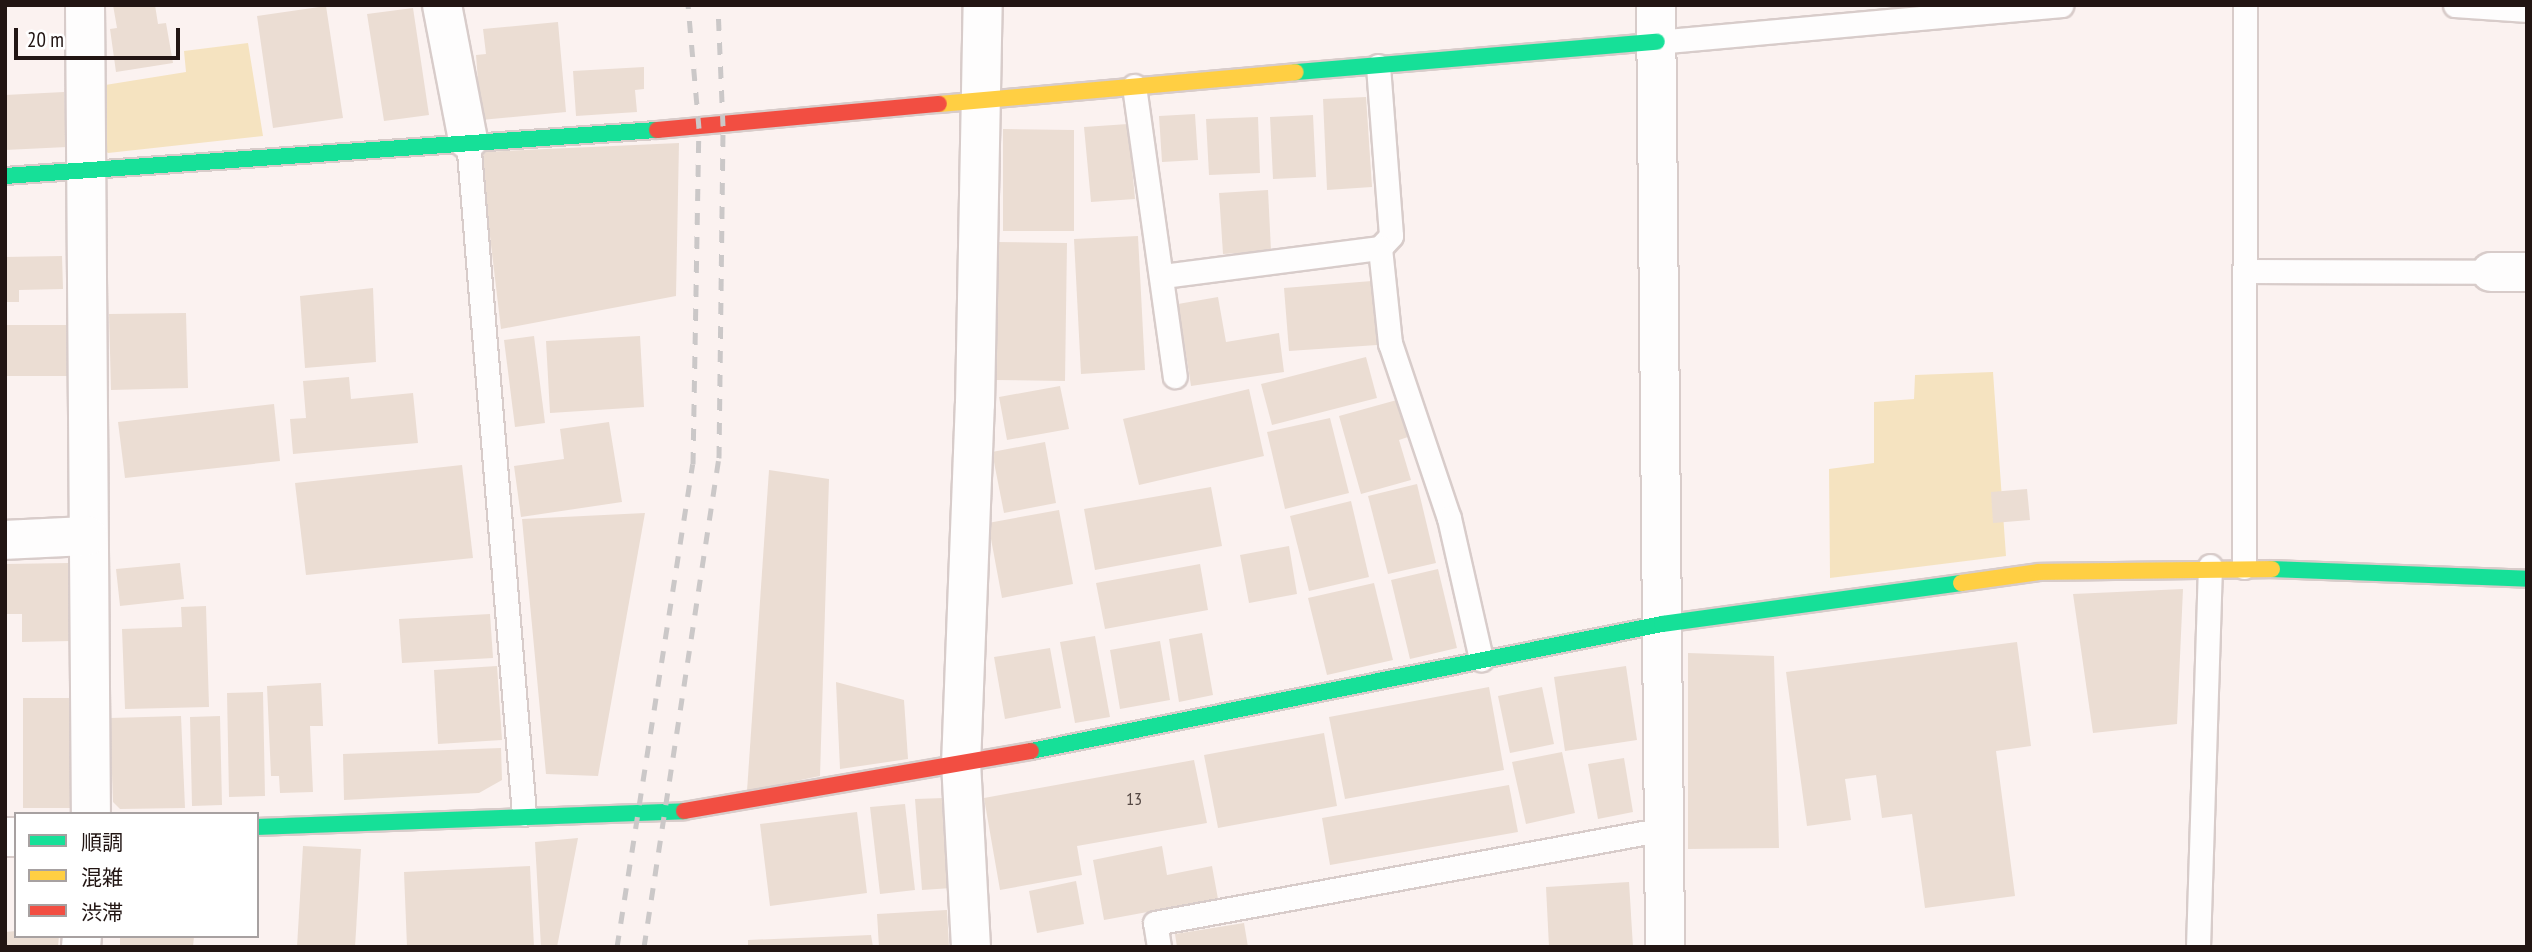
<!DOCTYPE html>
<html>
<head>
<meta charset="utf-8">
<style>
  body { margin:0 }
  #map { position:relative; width:2532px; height:952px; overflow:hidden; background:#fbf2f0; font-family:"PT Sans Narrow","Noto Sans JP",sans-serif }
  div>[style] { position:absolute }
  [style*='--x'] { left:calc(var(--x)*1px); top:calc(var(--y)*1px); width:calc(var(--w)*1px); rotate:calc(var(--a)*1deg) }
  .green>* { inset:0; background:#f5e3c0 }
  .building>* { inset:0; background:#ebddd3 }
  .roads { filter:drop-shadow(2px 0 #d8ccca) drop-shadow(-2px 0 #d8ccca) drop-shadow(0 2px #d8ccca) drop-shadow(0 -2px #d8ccca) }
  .lane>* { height:23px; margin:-11.5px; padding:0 11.5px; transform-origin:11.5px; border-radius:11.5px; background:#fefdfd }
  .street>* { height:38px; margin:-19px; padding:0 19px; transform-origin:19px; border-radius:19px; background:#fefdfd }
  .fast>* { height:16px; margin:-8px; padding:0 8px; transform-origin:8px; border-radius:8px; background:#16e098 }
  .slow>* { height:16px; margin:-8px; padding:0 8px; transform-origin:8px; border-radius:8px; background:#ffcf43 }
  .jam>* { height:16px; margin:-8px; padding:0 8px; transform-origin:8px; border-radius:8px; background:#f24e42 }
  .rail>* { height:5px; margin-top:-2.5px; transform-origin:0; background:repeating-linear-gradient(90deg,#cbc8c8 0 12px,transparent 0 24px) }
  span { translate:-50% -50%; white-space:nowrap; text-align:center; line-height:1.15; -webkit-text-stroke:5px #fff; paint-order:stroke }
  .number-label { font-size:18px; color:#544743 }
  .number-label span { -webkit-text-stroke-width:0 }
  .frame { position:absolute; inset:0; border:7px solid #221513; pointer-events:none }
  .legend { position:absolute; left:14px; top:812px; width:245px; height:126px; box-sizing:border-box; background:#fff; border:2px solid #a7a1a1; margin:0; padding:9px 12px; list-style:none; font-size:21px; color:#221513 }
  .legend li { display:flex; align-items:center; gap:14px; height:35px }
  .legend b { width:35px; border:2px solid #a7a1a1 }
  .scale { position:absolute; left:14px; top:28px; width:166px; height:32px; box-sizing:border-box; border:4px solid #221513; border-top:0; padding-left:9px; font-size:21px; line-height:24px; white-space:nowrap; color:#221513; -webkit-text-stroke:5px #fff; paint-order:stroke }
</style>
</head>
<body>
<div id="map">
  <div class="green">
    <div style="clip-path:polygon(248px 43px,263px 136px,108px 153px,98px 145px,99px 86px,186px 72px,184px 51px)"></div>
    <div style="clip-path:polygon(1993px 372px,2006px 556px,1830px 578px,1829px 469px,1874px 463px,1874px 402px,1914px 399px,1915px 375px)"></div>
  </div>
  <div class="building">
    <div style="clip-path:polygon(113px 5px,155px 5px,158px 24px,166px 23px,173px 63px,116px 72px,110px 29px,117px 28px)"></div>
    <div style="clip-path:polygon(326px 6px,343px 118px,273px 128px,257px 16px)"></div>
    <div style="clip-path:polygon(413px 8px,429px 115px,384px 121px,367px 14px)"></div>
    <div style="clip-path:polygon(558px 22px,566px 112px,481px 120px,476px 55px,486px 54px,483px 29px)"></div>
    <div style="clip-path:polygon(644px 67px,644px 89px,635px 90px,637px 112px,576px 116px,573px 71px)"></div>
    <div style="clip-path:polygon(64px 92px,67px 147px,5px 150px,5px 95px)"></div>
    <div style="clip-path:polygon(1366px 97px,1372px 187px,1327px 190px,1323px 99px)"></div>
    <div style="clip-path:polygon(1195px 114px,1198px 160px,1162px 162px,1159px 116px)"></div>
    <div style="clip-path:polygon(1313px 115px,1316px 177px,1273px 179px,1270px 117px)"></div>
    <div style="clip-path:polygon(1258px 117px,1260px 173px,1209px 175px,1206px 119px)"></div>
    <div style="clip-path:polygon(1128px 124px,1135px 199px,1091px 202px,1084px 127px)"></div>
    <div style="clip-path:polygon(1003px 129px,1074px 130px,1074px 231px,1003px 231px)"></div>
    <div style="clip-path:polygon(679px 143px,676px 296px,501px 329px,480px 152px)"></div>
    <div style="clip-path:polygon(1268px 190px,1271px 251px,1223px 254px,1219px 193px)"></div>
    <div style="clip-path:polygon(1138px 236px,1145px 370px,1081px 374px,1074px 239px)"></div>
    <div style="clip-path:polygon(997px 242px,1067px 243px,1065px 381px,996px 380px)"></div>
    <div style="clip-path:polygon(62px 256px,63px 289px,19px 290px,19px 302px,5px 302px,5px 257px)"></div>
    <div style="clip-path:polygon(1372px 281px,1377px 345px,1289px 351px,1284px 288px)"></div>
    <div style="clip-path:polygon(373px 288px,376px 362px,305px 368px,300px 296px)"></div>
    <div style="clip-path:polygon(1218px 297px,1226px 342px,1279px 333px,1284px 372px,1191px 386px,1178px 304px)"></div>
    <div style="clip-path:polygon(186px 313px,188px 388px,111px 390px,109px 314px)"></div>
    <div style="clip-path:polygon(5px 325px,70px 325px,70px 376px,5px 376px)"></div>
    <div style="clip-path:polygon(534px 336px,545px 423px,515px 427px,504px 340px)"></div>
    <div style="clip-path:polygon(640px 336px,644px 407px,550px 413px,546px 341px)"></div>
    <div style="clip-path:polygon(1366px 357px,1377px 398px,1272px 425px,1261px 384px)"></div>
    <div style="clip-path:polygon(349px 377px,351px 399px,413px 393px,418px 443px,293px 454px,290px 419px,306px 418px,303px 381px)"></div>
    <div style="clip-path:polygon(1060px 386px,1069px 429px,1007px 440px,999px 397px)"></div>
    <div style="clip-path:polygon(1249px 389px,1264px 456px,1139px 485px,1123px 419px)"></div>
    <div style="clip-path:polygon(1404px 398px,1414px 435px,1399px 440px,1411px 480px,1361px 494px,1339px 416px)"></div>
    <div style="clip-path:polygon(274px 404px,280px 461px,125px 478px,118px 422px)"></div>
    <div style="clip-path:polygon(1330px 418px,1349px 493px,1285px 509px,1267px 432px)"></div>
    <div style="clip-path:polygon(609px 422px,622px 502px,521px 517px,514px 466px,564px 459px,560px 429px)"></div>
    <div style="clip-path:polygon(1045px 442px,1056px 503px,1004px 513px,992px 452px)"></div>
    <div style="clip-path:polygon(462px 465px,473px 558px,306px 575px,295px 483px)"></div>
    <div style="clip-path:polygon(769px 470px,829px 479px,820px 776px,747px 791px)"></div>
    <div style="clip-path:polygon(1417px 484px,1436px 563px,1388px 574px,1368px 496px)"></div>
    <div style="clip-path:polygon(1211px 487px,1222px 546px,1095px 570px,1084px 509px)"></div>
    <div style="clip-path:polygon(2027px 489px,2030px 520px,1993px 523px,1991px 492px)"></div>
    <div style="clip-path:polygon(1351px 501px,1369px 577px,1309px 591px,1290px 516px)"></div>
    <div style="clip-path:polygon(1059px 510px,1073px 584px,1002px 598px,988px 523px)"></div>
    <div style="clip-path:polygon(645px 513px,598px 776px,546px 774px,522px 519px)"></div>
    <div style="clip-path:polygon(1289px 546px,1297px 594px,1249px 603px,1240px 555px)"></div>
    <div style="clip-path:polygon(69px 563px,71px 641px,22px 642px,22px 614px,5px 614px,5px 564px)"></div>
    <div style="clip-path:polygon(180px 563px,184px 599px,120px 606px,116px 569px)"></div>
    <div style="clip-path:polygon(1200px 564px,1208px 610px,1105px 629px,1096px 583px)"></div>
    <div style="clip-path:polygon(1438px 569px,1457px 648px,1410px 659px,1391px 580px)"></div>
    <div style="clip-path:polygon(1374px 583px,1393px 660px,1327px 675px,1308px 598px)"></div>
    <div style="clip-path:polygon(2183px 589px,2177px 724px,2093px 733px,2073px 594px)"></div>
    <div style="clip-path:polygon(206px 606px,209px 707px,125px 709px,122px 629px,182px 627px,181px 607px)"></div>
    <div style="clip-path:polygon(490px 614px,493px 658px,402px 663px,399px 619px)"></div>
    <div style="clip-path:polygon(1202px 633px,1213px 695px,1179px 702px,1169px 639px)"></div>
    <div style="clip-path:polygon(1095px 636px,1110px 717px,1075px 723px,1060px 642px)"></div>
    <div style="clip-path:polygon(1160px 641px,1170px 700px,1120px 709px,1110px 650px)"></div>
    <div style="clip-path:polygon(2017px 642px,2031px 746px,1996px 751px,2015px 896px,1925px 908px,1912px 814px,1882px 818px,1876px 775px,1845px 779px,1851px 820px,1807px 826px,1786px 672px)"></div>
    <div style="clip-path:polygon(1050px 648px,1061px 708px,1005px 719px,994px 657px)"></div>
    <div style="clip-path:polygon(1688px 653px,1774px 656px,1779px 848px,1688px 849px)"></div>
    <div style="clip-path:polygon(497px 666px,502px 740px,438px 744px,434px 670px)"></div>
    <div style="clip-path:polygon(1626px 666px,1637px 740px,1565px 751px,1554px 677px)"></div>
    <div style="clip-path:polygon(836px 682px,904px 700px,908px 759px,840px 769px)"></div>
    <div style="clip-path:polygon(321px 683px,323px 726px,310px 726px,313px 792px,280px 793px,279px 776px,271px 776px,267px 686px)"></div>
    <div style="clip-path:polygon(1489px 687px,1504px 770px,1345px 799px,1329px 717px)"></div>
    <div style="clip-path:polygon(1542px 687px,1554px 744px,1510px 753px,1498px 696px)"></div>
    <div style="clip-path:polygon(263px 692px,265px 796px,229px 797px,227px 693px)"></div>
    <div style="clip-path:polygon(23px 698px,73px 698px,73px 808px,23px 808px)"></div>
    <div style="clip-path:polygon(181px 716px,185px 808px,120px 809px,113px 802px,110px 718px)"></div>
    <div style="clip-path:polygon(220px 716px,222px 805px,192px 806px,190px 717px)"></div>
    <div style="clip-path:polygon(1324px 733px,1337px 806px,1218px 828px,1204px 755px)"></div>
    <div style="clip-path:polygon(501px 748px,502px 780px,479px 793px,344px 800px,343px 754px)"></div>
    <div style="clip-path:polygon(1562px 752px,1575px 813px,1526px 824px,1512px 762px)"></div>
    <div style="clip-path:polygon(1624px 758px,1633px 812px,1598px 819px,1588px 764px)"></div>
    <div style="clip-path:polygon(1194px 760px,1207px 823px,1077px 846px,1082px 875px,1000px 890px,984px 798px)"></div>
    <div style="clip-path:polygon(1509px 785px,1518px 832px,1330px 865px,1322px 818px)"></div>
    <div style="clip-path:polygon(944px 798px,952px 888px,922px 890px,915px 799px)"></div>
    <div style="clip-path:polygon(905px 804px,915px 890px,880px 894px,870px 807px)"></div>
    <div style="clip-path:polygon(857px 812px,867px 893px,770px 906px,760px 824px)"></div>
    <div style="clip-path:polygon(578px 838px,557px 947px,541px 947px,535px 842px)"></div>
    <div style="clip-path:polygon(303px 846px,361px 849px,355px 947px,297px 947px)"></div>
    <div style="clip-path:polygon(1162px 846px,1167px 875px,1212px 866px,1218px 899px,1104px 920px,1093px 860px)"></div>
    <div style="clip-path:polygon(530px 866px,534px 947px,407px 947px,404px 872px)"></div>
    <div style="clip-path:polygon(1076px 881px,1084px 924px,1037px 933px,1029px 891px)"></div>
    <div style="clip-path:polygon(1629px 882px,1633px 947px,1549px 947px,1546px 887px)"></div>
    <div style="clip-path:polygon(947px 910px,949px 947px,879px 947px,877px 914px)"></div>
    <div style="clip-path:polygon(1244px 923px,1248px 947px,1177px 947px,1175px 934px)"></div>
    <div style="clip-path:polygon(16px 931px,16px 936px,59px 936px,58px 947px,5px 947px,5px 932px)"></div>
    <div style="clip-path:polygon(871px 935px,873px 947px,748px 947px,748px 940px)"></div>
    <div style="clip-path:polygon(120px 936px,194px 936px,193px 947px,120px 947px)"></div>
  </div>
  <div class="roads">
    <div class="lane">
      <div style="--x:2455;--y:5;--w:72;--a:4"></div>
      <div style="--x:1657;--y:42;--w:406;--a:-5.2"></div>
      <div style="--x:1378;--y:66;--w:170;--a:85.6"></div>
      <div style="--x:1391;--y:236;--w:16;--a:133"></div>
      <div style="--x:1134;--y:86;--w:293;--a:82"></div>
      <div style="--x:468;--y:140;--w:676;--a:85.25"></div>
      <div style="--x:2244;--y:271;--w:247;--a:0.2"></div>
      <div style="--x:1163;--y:276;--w:219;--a:-7.4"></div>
      <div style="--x:1380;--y:248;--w:96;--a:84"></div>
      <div style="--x:1390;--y:343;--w:185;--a:71.4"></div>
      <div style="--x:1449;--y:518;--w:145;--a:77.2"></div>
      <div style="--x:2244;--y:567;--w:562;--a:-89.9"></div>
      <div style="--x:1159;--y:947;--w:24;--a:-99"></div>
      <div style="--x:1155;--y:923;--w:518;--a:-10.46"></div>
      <div style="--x:2198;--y:947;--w:381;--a:-88.2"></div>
    </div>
    <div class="street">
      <div style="--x:85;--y:5;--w:809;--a:89.58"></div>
      <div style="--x:442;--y:5;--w:137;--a:79.1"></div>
      <div style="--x:1656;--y:5;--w:942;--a:89.45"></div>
      <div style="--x:2491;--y:272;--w:36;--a:0"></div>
      <div style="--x:5;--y:540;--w:83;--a:-2.8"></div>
      <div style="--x:5;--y:837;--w:11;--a:0"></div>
      <div style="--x:81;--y:947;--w:11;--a:-85"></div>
      <div style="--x:971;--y:947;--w:182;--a:-93.1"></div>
      <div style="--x:961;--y:765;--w:361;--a:-87.8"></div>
      <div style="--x:975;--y:404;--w:399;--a:-88.9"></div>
    </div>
    <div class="fast">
      <div style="--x:1296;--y:72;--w:362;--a:-4.8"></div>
      <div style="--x:5;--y:176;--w:654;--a:-4.04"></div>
      <div style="--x:2272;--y:569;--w:255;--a:2.2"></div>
      <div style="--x:1031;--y:751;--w:644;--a:-11.38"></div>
      <div style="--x:1662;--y:624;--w:302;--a:-7.8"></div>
      <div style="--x:257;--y:827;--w:427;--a:-2.1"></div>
    </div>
    <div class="slow">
      <div style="--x:939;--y:104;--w:358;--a:-5.1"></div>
      <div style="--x:1961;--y:583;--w:79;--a:-8"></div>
      <div style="--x:2039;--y:572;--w:233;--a:-0.7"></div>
    </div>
    <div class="jam">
      <div style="--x:657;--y:130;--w:283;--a:-5.3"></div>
      <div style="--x:684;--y:811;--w:352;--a:-9.8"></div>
    </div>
  </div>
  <div class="rail">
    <div style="--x:617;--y:947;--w:489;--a:-81.1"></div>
    <div style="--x:693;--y:464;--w:336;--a:-89"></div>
    <div style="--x:699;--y:128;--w:123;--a:-95.1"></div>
    <div style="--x:644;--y:947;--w:495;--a:-81.3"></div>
    <div style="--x:719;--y:458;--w:332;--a:-89.3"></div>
    <div style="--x:723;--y:126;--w:121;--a:-92.4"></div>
  </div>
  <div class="number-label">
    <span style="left:1134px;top:799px">13</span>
  </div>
  <div class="frame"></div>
  <ul class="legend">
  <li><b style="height:9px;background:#16e098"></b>順調</li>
  <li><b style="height:9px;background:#ffcf43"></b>混雑</li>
  <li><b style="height:9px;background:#f24e42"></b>渋滞</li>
  </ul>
  <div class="scale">20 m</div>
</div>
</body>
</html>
